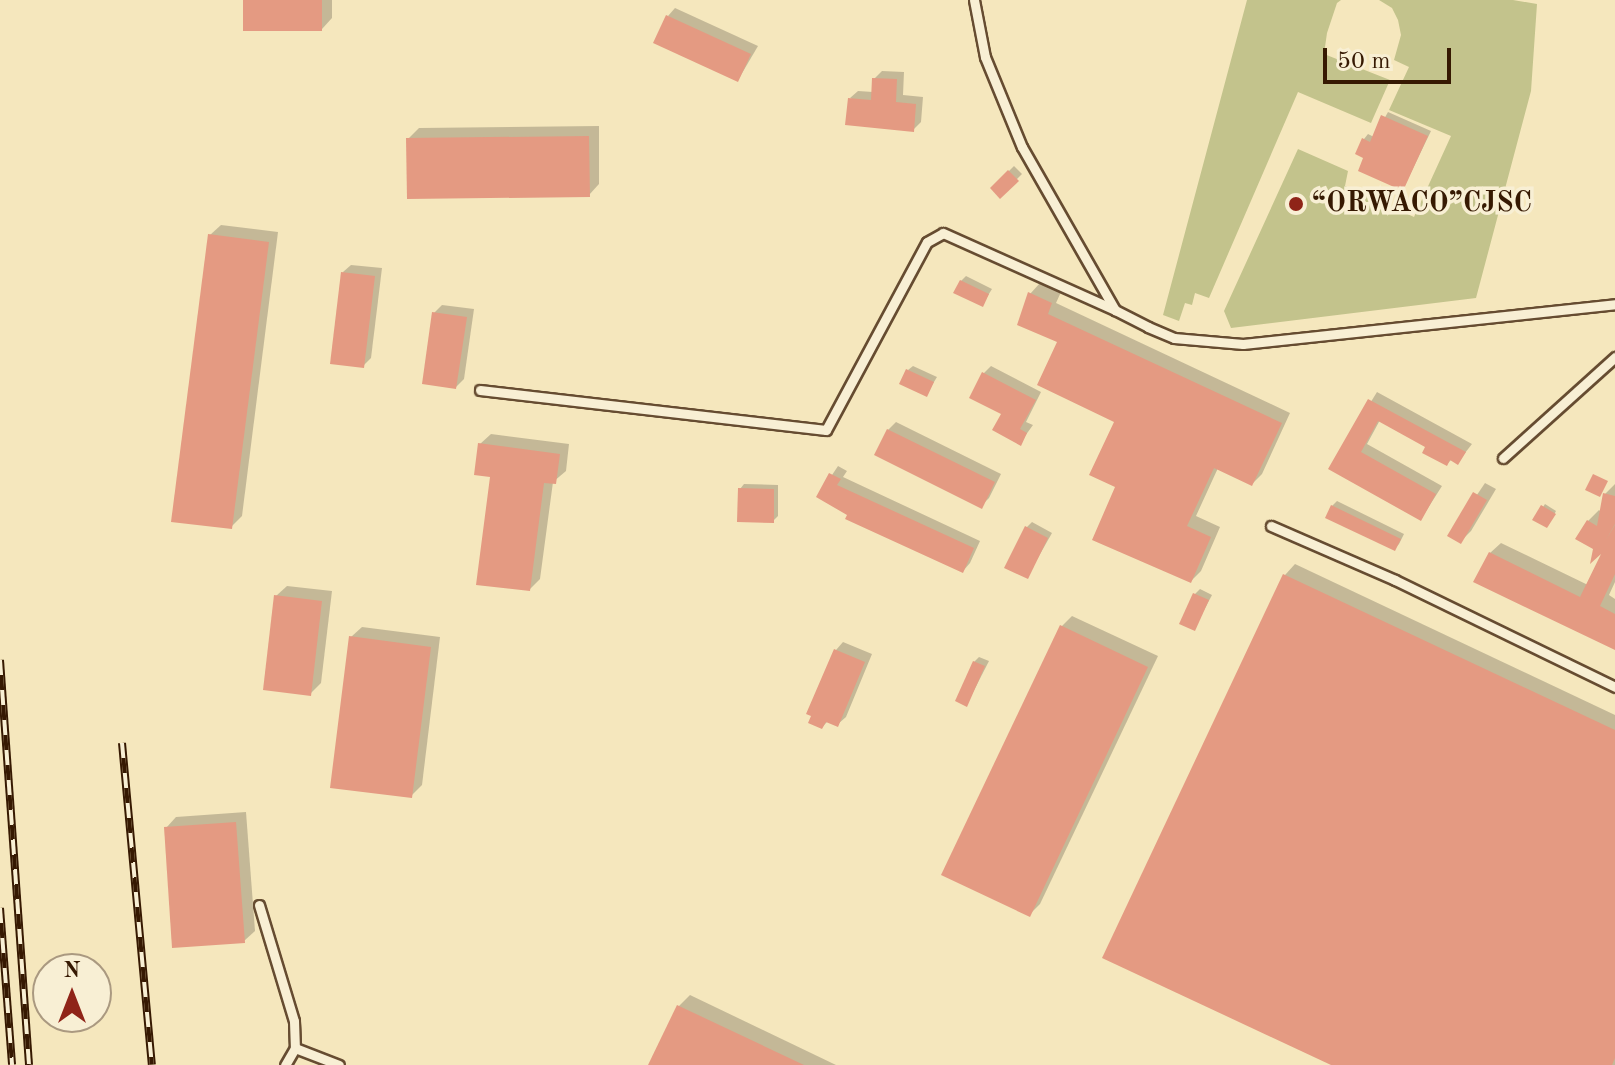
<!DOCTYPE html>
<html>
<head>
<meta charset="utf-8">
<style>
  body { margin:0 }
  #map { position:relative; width:1615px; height:1065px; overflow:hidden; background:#f5e7bd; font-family:"Old Standard TT",serif }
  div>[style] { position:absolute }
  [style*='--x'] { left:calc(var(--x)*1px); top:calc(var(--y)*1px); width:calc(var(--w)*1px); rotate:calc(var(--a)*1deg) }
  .green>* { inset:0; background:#c3c38c }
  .shadow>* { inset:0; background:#0003 }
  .building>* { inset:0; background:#e49a82 }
  .roads { filter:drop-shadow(2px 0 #664c31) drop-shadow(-2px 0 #664c31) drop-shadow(0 2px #664c31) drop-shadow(0 -2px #664c31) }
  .lane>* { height:9px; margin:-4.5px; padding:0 4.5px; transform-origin:4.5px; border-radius:4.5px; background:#f8efd4 }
  .rail>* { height:8px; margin-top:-4px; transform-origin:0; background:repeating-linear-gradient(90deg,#f8efd4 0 15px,#361902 0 30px); box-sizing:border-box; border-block:2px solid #361902 }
  .dots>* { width:22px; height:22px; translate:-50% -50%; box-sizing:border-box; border:4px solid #f8efd4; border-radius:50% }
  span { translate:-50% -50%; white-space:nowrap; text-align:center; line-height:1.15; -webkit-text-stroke:7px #f8efd4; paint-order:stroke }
  .poi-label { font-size:28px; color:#361902; font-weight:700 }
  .left { translate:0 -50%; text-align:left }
  .north { position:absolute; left:32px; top:953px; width:80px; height:80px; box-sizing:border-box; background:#f8efd4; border:2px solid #aa9980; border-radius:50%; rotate:0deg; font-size:22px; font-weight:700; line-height:32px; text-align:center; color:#361902 }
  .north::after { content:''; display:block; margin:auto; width:28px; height:36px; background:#8f2418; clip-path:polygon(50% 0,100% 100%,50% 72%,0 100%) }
  .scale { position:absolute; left:1323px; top:48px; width:128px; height:36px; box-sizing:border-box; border:4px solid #361902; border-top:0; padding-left:10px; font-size:24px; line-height:28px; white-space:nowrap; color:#361902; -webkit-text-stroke:6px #f8efd4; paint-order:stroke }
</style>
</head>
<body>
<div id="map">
  <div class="green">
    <div style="clip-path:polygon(1247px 0,1341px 0,1337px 3px,1327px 33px,1324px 54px,1390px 80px,1371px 123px,1298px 92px,1209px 298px,1195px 293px,1192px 305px,1185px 303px,1179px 321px,1163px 315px)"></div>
    <div style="clip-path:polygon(1379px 0,1513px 0,1537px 4px,1531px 91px,1476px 298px,1231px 328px,1224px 311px,1298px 149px,1348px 171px,1345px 186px,1414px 217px,1451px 136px,1389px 110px,1409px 67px,1394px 60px,1401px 35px,1398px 20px,1392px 8px)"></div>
  </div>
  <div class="shadow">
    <div style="clip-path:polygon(245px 0,332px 0,332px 18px,322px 29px)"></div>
    <div style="clip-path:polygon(675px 8px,758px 46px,738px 80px,668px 16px)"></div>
    <div style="clip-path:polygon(882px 71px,904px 72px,903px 95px,923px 97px,921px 122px,913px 130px,850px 98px,858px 91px,873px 92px,874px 79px)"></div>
    <div style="clip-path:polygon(1388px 112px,1431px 131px,1403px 189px,1366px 157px,1364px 139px,1368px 134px,1374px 137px)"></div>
    <div style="clip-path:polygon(599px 126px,599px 184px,589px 195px,408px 139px,419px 128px)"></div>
    <div style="clip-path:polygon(1014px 166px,1022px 174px,1000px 196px,992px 188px)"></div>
    <div style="clip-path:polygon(221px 225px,278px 232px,242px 516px,231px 527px,210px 235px)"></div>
    <div style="clip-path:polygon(351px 265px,382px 268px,371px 358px,363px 366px,343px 272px)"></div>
    <div style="clip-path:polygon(966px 276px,992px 289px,982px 305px,961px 281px)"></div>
    <div style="clip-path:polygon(1040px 283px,1061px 292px,1056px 303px,1290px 413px,1262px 474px,1252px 484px,1218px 468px,1196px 516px,1220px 527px,1201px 571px,1191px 581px,1118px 486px,1117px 421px,1030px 294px)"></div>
    <div style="clip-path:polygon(442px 305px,474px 309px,464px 379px,456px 387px,434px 313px)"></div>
    <div style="clip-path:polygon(913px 366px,937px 377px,926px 395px,908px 370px)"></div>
    <div style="clip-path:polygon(991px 366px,1041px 392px,1026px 422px,1033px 425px,1020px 443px,983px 374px)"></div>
    <div style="clip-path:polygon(1377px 392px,1472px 444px,1458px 462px,1452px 459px,1447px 464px,1428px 446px,1380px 420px,1367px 444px,1442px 486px,1421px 519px,1330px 468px)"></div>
    <div style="clip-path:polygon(896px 422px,1001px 474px,989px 498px,981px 506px,888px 430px)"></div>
    <div style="clip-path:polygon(491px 434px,569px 444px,566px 471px,553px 482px,540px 579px,530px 589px,480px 444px)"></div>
    <div style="clip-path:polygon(838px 466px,847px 471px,843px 477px,980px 541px,970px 563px,963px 571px,818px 496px)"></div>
    <div style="clip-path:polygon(1485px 483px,1496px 489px,1471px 531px,1461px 541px,1450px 535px)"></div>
    <div style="clip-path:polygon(744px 484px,778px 485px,778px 516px,773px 521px,740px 489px)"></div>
    <div style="clip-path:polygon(1615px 484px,1615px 582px,1609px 595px,1615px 599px,1615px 648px,1490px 553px,1501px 543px,1588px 585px,1607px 546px,1595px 548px,1588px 521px,1599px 510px,1601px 512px,1605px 494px)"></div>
    <div style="clip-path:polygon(1337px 501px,1404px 534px,1399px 544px,1394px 549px,1332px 506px)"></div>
    <div style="clip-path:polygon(1545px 504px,1556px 511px,1549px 524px,1535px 519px)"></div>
    <div style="clip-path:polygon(1032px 522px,1052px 533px,1027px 577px,1027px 527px)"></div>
    <div style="clip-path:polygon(1295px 564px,1615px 715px,1615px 1065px,1335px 1065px,1285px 575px)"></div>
    <div style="clip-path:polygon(287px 586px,332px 591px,321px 683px,310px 694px,276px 596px)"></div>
    <div style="clip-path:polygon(1200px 589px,1212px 595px,1194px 629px,1195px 594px)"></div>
    <div style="clip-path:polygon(1072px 616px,1158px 656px,1040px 904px,1030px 914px,1061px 627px)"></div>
    <div style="clip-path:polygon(362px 627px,440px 637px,422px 785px,411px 796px,351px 637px)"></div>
    <div style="clip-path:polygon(843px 642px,872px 654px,846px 717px,838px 724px,828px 721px,822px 727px,836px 650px)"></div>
    <div style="clip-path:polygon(979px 657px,989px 661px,967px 704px,974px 662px)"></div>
    <div style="clip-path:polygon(246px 812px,255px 931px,244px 941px,166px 828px,176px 817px)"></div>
    <div style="clip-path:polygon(690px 995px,836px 1065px,650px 1065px,679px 1006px)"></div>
  </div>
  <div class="building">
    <div style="clip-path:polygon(243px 0,322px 0,322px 31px,243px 31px)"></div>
    <div style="clip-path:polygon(666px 15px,751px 54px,738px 82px,653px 43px)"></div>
    <div style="clip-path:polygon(872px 78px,897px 79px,896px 102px,916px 104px,914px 132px,845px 125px,848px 98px,871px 100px)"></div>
    <div style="clip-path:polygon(1381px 115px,1428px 136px,1403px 191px,1358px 171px,1363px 158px,1355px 154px,1362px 138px,1370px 142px)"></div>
    <div style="clip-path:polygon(589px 136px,590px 197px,407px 199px,406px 138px)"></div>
    <div style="clip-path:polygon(1008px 170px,1019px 181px,1000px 199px,990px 188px)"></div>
    <div style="clip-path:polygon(208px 234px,269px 242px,232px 529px,171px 522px)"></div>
    <div style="clip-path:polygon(341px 272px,375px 276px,364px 368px,330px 364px)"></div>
    <div style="clip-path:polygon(960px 280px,989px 294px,983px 307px,953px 293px)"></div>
    <div style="clip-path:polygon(1028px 292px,1052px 303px,1048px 314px,1282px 423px,1252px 486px,1214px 468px,1187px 526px,1211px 537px,1191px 583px,1092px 540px,1115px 487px,1089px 475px,1114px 422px,1037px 385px,1057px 342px,1017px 325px)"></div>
    <div style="clip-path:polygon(432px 312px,467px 317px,456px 389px,422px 384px)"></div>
    <div style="clip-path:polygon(906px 369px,934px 382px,927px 397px,899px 384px)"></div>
    <div style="clip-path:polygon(982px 372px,1036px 400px,1020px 429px,1027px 433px,1021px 446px,992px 430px,1001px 414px,969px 398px)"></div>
    <div style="clip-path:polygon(1368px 399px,1466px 452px,1458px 465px,1450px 460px,1447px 466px,1422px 453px,1425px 447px,1378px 421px,1361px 452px,1436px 494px,1421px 521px,1328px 469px)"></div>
    <div style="clip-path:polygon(887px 429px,995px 482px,982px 509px,874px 455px)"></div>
    <div style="clip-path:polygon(478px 443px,560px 454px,556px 484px,544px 483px,530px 591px,476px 585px,490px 477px,474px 475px)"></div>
    <div style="clip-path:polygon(829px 473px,841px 479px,837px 485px,974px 548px,963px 573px,845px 519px,847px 515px,816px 497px)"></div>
    <div style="clip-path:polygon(1593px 474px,1608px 481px,1600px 497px,1585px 490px)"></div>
    <div style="clip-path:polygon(738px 488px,774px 489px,774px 523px,737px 522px)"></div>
    <div style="clip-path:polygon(1473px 492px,1487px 500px,1461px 544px,1447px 536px)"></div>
    <div style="clip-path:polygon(1603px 493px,1615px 496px,1615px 524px,1606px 540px,1615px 525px,1615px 574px,1600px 606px,1615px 614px,1615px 650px,1473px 582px,1489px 552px,1580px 597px,1601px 554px,1590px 564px,1593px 549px,1575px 539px,1587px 520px,1597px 526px)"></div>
    <div style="clip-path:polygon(1331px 505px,1401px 539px,1395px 551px,1325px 518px)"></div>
    <div style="clip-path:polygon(1541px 505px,1556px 514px,1547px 528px,1532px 520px)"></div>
    <div style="clip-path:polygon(1025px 526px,1048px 538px,1028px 579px,1004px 568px)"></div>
    <div style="clip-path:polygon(1283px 574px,1615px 730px,1615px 1058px,1612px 1065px,1331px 1065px,1102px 958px)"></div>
    <div style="clip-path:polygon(1193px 593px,1209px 600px,1195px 631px,1179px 624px)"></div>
    <div style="clip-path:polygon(274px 595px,322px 601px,311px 696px,263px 690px)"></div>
    <div style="clip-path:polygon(1060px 625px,1148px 667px,1030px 917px,941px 875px)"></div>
    <div style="clip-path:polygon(349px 636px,431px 647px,412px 798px,330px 788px)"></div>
    <div style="clip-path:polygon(834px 649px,865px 662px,838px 727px,826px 722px,822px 729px,808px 723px,811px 716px,806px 714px)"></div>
    <div style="clip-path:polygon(973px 661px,985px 666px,967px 707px,955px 701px)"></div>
    <div style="clip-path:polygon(236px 822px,245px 943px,172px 948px,164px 827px)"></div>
    <div style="clip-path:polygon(677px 1005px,804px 1065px,648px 1065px)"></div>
  </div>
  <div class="roads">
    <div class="lane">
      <div style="--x:974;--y:0;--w:58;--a:79.1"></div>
      <div style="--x:985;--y:57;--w:97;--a:67.7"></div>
      <div style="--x:1022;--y:147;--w:188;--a:60.3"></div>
      <div style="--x:1115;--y:310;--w:37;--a:27"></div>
      <div style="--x:1148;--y:327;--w:28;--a:23"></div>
      <div style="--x:1174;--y:338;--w:69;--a:5"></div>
      <div style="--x:1243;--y:344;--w:374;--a:-6.1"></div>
      <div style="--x:480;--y:390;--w:348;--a:6.6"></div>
      <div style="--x:826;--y:430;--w:213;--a:-61.8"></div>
      <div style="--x:927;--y:242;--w:18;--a:-29"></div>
      <div style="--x:943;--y:233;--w:188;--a:24.1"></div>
      <div style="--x:1503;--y:458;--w:151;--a:-42"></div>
      <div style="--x:1271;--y:526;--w:135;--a:23.5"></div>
      <div style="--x:1395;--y:580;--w:245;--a:25.9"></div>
      <div style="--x:259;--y:905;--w:121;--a:73.2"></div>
      <div style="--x:294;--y:1021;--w:27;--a:88"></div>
      <div style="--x:295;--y:1048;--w:20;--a:120"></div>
      <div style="--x:295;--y:1048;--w:47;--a:21.1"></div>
    </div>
  </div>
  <div class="rail">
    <div style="--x:0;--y:660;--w:406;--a:85.9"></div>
    <div style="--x:122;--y:743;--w:323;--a:84.7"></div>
    <div style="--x:0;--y:908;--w:157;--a:85.6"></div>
  </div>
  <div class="dots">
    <div style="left:1296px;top:204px;background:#8f2418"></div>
  </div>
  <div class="poi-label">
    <span class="left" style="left:1312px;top:204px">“ORWACO”CJSC</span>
  </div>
  <div class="north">N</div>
  <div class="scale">50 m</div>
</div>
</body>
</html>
